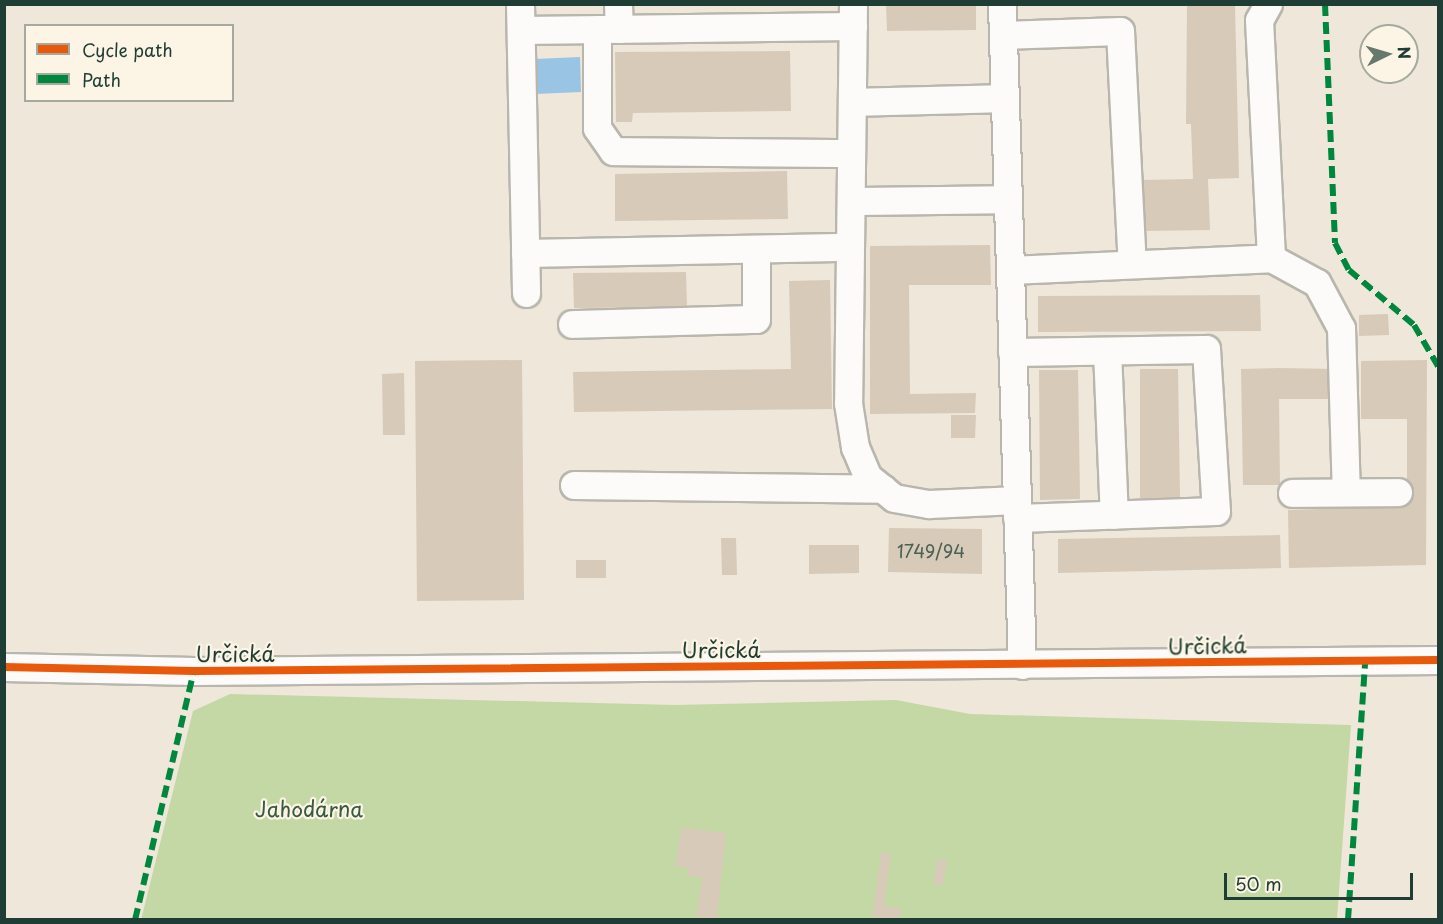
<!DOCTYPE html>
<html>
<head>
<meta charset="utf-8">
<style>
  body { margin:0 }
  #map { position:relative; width:1443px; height:924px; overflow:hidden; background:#eee7da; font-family:"Playpen Sans",sans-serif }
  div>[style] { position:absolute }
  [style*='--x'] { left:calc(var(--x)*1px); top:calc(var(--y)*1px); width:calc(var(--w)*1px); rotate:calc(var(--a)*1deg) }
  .green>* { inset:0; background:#c3d8a5 }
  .water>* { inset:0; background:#9ac4e4 }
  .building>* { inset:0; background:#d8cab9 }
  .roads { filter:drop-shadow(2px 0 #b8b6ad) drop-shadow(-2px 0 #b8b6ad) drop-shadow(0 2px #b8b6ad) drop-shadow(0 -2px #b8b6ad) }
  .minor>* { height:27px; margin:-13.5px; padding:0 13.5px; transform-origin:13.5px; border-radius:13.5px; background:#fcfbf9 }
  .quiet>* { height:6px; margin-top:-3px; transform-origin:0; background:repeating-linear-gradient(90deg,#00873e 0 12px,transparent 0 18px) }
  .cycleway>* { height:8px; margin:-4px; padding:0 4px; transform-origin:4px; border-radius:4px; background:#e8590c }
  span { translate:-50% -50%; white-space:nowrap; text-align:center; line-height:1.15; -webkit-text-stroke:4.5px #fcf5e5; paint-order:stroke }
  .number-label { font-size:18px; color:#4d6055 }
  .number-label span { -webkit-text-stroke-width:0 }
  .street-label { font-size:21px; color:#1f3d34 }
  .park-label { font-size:21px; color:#395a42 }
  .frame { position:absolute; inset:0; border:6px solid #1f3d34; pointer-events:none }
  .legend { position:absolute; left:24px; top:24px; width:210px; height:78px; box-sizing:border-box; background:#fcf5e5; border:2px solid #a4ab9e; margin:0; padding:8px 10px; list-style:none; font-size:18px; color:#1f3d34 }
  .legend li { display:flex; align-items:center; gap:12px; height:30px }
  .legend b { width:30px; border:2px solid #a4ab9e }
  .north { position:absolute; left:1359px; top:24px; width:60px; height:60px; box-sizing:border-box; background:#fcf5e5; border:2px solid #a4ab9e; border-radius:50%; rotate:85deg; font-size:16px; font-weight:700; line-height:24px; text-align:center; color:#1f3d34 }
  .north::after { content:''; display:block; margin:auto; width:21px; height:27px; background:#67786e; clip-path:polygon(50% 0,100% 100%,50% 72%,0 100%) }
  .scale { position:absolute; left:1224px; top:873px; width:189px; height:27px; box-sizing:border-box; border:3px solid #1f3d34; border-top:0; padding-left:8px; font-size:18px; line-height:21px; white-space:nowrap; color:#1f3d34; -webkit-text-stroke:4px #fcf5e5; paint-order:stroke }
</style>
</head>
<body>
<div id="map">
  <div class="green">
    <div style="clip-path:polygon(230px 694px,675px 705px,896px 700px,970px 714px,1351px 725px,1337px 919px,141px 920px,193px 711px)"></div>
  </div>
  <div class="water">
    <div style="clip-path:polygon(580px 57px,581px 92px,535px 94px,535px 59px)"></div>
  </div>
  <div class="building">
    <div style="clip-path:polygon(886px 4px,976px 4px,976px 30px,887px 31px)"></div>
    <div style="clip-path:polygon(1187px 4px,1235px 4px,1239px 178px,1208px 179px,1210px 230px,1142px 231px,1141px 180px,1193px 179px,1191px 124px,1186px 124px)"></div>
    <div style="clip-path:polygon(790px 51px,791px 111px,633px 113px,632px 122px,616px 122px,615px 52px)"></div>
    <div style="clip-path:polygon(787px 171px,788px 219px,615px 221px,615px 174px)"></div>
    <div style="clip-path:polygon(990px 245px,991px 285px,909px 285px,910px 394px,976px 393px,975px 413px,870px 414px,870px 246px)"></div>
    <div style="clip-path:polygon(686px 272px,687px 307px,574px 308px,573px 273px)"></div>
    <div style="clip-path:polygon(830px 280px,832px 409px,574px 412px,573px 372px,791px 369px,789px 281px)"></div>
    <div style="clip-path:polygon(1260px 295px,1261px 331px,1038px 332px,1038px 296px)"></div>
    <div style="clip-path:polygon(1388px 314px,1389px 335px,1359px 336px,1359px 315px)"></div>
    <div style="clip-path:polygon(522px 360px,524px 600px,417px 601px,415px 361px)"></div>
    <div style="clip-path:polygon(1427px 360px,1426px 565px,1289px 568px,1288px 510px,1407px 506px,1407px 419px,1361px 419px,1361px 361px)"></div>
    <div style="clip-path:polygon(1279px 368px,1334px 369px,1334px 399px,1279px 399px,1280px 485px,1243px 485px,1241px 369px)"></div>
    <div style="clip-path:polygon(1140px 369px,1178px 369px,1180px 498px,1140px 498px)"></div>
    <div style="clip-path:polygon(1039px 370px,1078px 370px,1080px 499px,1040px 500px)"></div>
    <div style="clip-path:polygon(404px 373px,405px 435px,383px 435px,382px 374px)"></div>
    <div style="clip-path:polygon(951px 415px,976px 415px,975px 438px,951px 438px)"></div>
    <div style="clip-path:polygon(889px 528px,982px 529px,982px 574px,888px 572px)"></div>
    <div style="clip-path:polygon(1280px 535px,1281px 568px,1058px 573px,1058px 539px)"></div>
    <div style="clip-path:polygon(721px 538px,736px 538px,737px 575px,722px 575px)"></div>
    <div style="clip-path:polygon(809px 545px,859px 545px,859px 573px,809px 574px)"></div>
    <div style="clip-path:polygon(576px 560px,606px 560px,606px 578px,576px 578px)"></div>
    <div style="clip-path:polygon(681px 828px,726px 833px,717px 920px,696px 920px,702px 877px,687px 876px,688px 868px,675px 866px)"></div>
    <div style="clip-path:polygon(881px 852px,891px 853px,884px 906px,901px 908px,899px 920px,872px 920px)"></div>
    <div style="clip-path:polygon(937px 859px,947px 860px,943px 885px,934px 884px)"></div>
  </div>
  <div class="roads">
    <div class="minor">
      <div style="--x:520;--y:4;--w:289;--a:88.8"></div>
      <div style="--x:618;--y:4;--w:25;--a:88"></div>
      <div style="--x:853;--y:4;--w:399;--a:90.7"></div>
      <div style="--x:848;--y:403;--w:45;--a:81"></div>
      <div style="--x:855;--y:447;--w:33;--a:67"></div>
      <div style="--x:868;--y:477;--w:33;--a:39"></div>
      <div style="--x:894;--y:498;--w:36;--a:10"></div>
      <div style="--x:929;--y:504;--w:88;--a:-2.6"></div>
      <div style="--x:1002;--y:4;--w:661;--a:88.27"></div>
      <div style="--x:1268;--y:4;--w:18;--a:119"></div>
      <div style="--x:1259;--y:20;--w:238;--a:87.1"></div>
      <div style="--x:597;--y:29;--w:99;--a:90"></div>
      <div style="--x:597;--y:128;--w:28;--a:55"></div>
      <div style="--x:613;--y:151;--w:238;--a:0.5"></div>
      <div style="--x:521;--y:30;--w:332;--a:-0.7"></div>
      <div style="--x:1003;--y:35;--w:117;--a:-2"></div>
      <div style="--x:1120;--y:31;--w:233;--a:87.1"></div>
      <div style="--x:852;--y:102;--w:153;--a:-1.5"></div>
      <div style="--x:851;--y:201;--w:157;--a:-0.7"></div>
      <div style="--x:525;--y:253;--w:325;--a:-1.1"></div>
      <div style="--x:1010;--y:270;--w:261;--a:-2.6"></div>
      <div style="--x:1271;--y:258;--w:52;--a:28.5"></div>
      <div style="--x:1317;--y:283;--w:51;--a:61.9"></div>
      <div style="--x:1341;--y:328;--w:164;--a:88.3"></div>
      <div style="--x:572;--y:324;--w:184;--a:-1.6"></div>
      <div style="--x:756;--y:319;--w:70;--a:-90"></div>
      <div style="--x:1107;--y:351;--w:164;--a:87.6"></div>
      <div style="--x:1012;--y:352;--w:194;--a:-0.9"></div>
      <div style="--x:1206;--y:349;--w:162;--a:86.5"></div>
      <div style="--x:1216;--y:511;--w:199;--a:178"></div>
      <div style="--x:574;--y:485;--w:309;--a:0.7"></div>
      <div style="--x:1292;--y:493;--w:106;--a:-0.5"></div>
      <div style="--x:4;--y:667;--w:190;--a:1.2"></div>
      <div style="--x:194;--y:671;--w:1244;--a:-0.51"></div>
    </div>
  </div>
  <div class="quiet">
    <div style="--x:1325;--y:4;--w:239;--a:87.6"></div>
    <div style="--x:1335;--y:243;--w:30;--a:63"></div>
    <div style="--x:1349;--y:270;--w:85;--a:40.2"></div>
    <div style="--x:1414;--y:325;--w:48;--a:59.7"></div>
    <div style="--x:135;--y:920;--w:256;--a:-76.7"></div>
    <div style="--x:1348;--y:920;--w:260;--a:-86.2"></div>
  </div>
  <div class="cycleway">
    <div style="--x:4;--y:667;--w:190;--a:1.2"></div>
    <div style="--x:194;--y:671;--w:1244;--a:-0.51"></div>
  </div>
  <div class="number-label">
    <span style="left:931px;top:551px">1749/94</span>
  </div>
  <div class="street-label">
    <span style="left:1207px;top:645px;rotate:-1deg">Určická</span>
    <span style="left:721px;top:649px">Určická</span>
    <span style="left:235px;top:653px">Určická</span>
  </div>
  <div class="park-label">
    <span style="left:309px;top:808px">Jahodárna</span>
  </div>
  <div class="frame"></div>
  <ul class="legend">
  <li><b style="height:8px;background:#e8590c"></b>Cycle path</li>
  <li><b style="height:8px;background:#00873e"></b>Path</li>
  </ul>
  <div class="north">N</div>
  <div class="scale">50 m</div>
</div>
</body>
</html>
